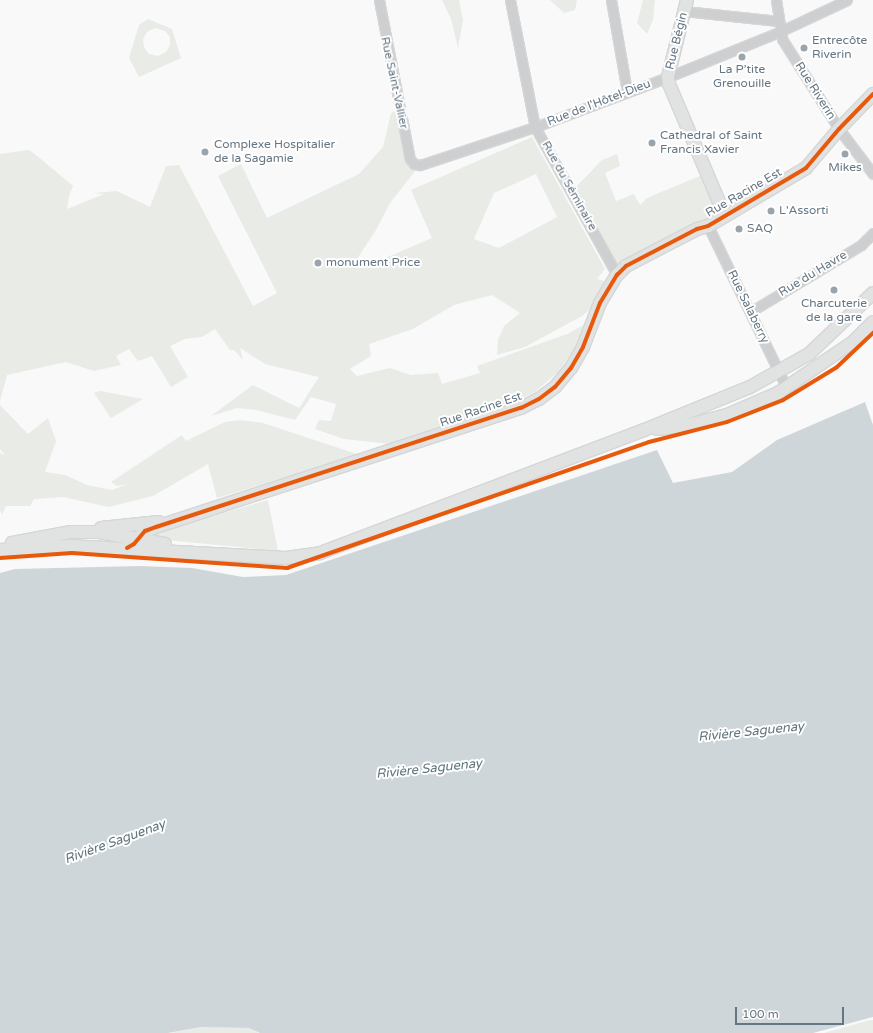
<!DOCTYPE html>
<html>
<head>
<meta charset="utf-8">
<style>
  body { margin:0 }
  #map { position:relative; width:873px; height:1033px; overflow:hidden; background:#f9f9f9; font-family:"Varela Round",sans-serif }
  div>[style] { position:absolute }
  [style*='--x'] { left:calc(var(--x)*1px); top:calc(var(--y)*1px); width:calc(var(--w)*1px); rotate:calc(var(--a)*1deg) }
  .green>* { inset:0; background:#e8ebe6 }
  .water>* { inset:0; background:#ced6d9 }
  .roads { filter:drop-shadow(1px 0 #d5d6d7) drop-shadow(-1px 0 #d5d6d7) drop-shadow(0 1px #d5d6d7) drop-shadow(0 -1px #d5d6d7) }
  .street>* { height:9px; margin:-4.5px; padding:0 4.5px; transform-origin:4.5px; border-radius:4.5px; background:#cecfd0 }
  .secondary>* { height:12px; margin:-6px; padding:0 6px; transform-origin:6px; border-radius:6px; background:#e1e2e2 }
  .cycleway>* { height:4px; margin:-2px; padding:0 2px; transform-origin:2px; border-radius:2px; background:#e8590c }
  .dots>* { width:11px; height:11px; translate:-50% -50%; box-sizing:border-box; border:2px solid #fff; border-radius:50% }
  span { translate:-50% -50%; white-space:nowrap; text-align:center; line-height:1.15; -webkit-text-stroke:4px #fff; paint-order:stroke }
  .street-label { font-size:12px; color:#657683 }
  .poi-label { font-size:12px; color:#657683 }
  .left { translate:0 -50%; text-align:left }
  .water-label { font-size:13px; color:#60757c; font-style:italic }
  .scale { position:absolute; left:735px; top:1007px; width:109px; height:18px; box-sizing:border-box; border:2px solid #657683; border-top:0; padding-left:5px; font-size:12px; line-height:14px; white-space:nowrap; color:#657683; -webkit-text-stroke:3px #fff; paint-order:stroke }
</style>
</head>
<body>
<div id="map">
  <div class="green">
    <div style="clip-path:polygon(442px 0,459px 0,463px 20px,458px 48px,451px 19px)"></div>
    <div style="clip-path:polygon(550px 0,577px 0,575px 10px,564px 13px)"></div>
    <div style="clip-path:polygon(643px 0,655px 0,653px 20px,647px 34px,637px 23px)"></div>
    <div style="clip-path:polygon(evenodd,148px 19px,172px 29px,181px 58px,139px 77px,129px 58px,139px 25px,148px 19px,155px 28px,165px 31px,170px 37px,170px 45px,166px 52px,158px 56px,149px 54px,144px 47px,143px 39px,147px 32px,155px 28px)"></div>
    <div style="clip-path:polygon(evenodd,400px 109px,410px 159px,420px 165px,390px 203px,376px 230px,357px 259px,362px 268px,432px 238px,411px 190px,532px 137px,605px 269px,597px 279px,605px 281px,605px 287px,592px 308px,582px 316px,525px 347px,497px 355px,498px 340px,504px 326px,520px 313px,492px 295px,454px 305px,413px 329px,369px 344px,371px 356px,350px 369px,357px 376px,390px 368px,411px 375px,438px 373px,442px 384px,480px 373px,477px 366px,567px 334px,587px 323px,577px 346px,558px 372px,535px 392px,500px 409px,412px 440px,391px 444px,344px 439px,315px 429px,319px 420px,331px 421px,336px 404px,311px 397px,295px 420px,256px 410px,237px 408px,211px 416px,253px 385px,299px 408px,319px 377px,265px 364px,240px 348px,243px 360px,234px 350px,230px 350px,215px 329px,202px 337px,185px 339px,170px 346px,188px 377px,171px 387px,152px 356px,138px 361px,129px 349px,116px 356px,121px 365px,94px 371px,66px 362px,7px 375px,0 401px,0 154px,29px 150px,36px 155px,73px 186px,69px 196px,67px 209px,104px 194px,94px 193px,117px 191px,150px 207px,166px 166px,179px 165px,253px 306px,277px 293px,218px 176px,241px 164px,267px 218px,359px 174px,383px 147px,391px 113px,400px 109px,536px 174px,557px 217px,499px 248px,474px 239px,494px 193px,536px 174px)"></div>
    <div style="clip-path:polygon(617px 154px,620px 166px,605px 173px,616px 201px,634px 194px,640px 205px,647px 198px,707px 173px,725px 216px,617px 275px,572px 191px,602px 160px)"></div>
    <div style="clip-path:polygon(100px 391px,143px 399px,111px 418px,94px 393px)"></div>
    <div style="clip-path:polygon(0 405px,28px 434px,48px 418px,56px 441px,45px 472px,65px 475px,87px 485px,112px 490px,128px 484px,117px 486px,111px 482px,182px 435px,186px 441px,225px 422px,240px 420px,263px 423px,360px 455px,217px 498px,208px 464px,153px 496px,109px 507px,63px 497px,34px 499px,30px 506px,6px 506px,2px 515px,0 510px,0 453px,5px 455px,0 449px)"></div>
    <div style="clip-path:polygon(268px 500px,278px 551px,166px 540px,148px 535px)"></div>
    <div style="clip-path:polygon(870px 1020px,873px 1020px,873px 1033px,824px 1033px)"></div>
    <div style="clip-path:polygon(201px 1027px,249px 1028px,259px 1033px,170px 1033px)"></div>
  </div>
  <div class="water">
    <div style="clip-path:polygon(865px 402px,873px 425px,873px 1017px,813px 1033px,260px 1033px,249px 1028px,201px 1027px,168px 1033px,0 1033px,0 573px,15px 569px,139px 566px,192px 568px,243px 577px,286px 575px,657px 450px,673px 483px,732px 472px,777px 440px)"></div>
  </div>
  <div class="roads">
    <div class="street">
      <div style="--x:379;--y:0;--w:162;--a:79"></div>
      <div style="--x:410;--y:159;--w:6;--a:51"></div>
      <div style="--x:414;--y:164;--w:6;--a:9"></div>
      <div style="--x:420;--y:165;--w:121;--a:-18.3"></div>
      <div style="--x:535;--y:127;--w:142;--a:-20.6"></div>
      <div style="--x:668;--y:77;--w:120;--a:-22.1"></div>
      <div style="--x:779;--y:32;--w:75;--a:-25.2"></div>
      <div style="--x:510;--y:0;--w:129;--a:78.9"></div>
      <div style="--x:535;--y:127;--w:169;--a:61"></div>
      <div style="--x:611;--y:0;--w:93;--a:80.1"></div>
      <div style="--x:776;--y:0;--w:39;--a:81"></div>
      <div style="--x:782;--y:39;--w:107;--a:57.7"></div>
      <div style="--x:839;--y:129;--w:56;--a:52.9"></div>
      <div style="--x:684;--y:11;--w:95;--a:6.1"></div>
      <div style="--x:708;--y:226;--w:181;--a:64.1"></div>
      <div style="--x:750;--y:312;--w:130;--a:-31.1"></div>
      <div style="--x:861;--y:245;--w:17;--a:-45"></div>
    </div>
    <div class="secondary">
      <div style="--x:687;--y:0;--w:79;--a:103.9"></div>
      <div style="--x:668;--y:77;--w:7;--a:82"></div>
      <div style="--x:669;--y:84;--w:143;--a:67"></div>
      <div style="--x:657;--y:429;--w:28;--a:-6"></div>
      <div style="--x:685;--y:426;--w:43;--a:-14.7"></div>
      <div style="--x:727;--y:415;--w:56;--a:-23.3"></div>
      <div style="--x:778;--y:393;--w:91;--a:-34.2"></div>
      <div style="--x:853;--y:342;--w:28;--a:-45"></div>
      <div style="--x:101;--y:528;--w:58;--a:-5.9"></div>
      <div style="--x:12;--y:543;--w:60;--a:-10.6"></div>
      <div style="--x:71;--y:532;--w:28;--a:0"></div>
      <div style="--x:99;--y:532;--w:67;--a:10.3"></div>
      <div style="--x:127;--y:548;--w:8;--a:-30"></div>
      <div style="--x:134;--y:544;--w:17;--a:-50"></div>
      <div style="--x:145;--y:531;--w:12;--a:-20"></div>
      <div style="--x:156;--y:527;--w:384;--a:-18.1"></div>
      <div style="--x:521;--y:408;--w:20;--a:-27"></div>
      <div style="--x:539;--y:399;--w:20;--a:-37"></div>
      <div style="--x:555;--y:387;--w:25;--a:-50"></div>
      <div style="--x:571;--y:368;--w:24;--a:-60"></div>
      <div style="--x:583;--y:347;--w:47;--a:-68.9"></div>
      <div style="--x:600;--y:303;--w:33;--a:-59"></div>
      <div style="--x:617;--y:275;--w:13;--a:-45"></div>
      <div style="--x:626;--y:266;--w:80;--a:-27.5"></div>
      <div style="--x:697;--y:229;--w:11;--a:-15"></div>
      <div style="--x:708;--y:226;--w:114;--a:-30.6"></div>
      <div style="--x:806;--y:168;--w:51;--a:-49.8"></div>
      <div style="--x:839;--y:129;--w:49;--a:-45.8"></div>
      <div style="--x:0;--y:550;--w:70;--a:-3.3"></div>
      <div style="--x:70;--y:546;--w:216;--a:3.2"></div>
      <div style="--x:286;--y:558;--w:34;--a:-8"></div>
      <div style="--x:320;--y:553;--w:347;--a:-20.8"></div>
      <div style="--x:644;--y:430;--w:114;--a:-22.1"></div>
      <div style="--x:750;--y:387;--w:68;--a:-29.2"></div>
      <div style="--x:809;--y:354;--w:88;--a:-43.6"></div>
    </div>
  </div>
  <div class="cycleway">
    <div style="--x:127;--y:548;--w:8;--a:-30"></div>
    <div style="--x:134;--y:544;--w:17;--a:-50"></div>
    <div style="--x:145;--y:531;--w:12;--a:-20"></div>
    <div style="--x:156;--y:527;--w:384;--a:-18.1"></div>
    <div style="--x:521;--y:408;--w:20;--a:-27"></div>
    <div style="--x:539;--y:399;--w:20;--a:-37"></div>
    <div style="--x:555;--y:387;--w:25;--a:-50"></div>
    <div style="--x:571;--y:368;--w:24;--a:-60"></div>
    <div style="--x:583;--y:347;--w:47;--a:-68.9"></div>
    <div style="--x:600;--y:303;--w:33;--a:-59"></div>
    <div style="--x:617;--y:275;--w:13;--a:-45"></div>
    <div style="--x:626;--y:266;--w:80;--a:-27.5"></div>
    <div style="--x:697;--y:229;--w:11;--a:-15"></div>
    <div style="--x:708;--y:226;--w:114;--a:-30.6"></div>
    <div style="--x:806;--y:168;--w:51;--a:-49.8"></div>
    <div style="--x:839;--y:129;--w:49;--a:-45.8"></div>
    <div style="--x:0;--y:558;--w:72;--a:-4"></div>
    <div style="--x:72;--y:553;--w:216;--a:4"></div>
    <div style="--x:287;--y:568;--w:383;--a:-19.2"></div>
    <div style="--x:649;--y:442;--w:81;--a:-14.4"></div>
    <div style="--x:727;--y:422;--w:60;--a:-21.4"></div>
    <div style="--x:783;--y:400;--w:63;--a:-31.4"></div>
    <div style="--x:837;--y:367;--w:50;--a:-43.4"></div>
  </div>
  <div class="dots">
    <div style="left:804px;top:48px;background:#99a4ac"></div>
    <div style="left:742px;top:57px;background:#99a4ac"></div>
    <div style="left:652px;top:143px;background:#99a4ac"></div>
    <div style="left:205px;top:152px;background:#99a4ac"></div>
    <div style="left:845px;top:154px;background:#99a4ac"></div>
    <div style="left:771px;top:211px;background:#99a4ac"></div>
    <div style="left:739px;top:229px;background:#99a4ac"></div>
    <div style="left:318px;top:263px;background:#99a4ac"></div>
    <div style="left:834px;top:290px;background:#99a4ac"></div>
  </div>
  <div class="street-label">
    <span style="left:677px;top:41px;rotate:-76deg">Rue Bégin</span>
    <span style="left:394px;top:83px;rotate:78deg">Rue Saint-Vallier</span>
    <span style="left:815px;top:91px;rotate:58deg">Rue Riverin</span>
    <span style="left:599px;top:103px;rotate:-21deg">Rue de l'Hôtel-Dieu</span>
    <span style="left:569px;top:186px;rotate:61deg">Rue du Séminaire</span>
    <span style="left:744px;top:193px;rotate:-30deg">Rue Racine Est</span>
    <span style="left:813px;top:274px;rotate:-31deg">Rue du Havre</span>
    <span style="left:748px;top:307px;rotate:64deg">Rue Salaberry</span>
    <span style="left:481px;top:410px;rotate:-19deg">Rue Racine Est</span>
  </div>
  <div class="poi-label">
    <span class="left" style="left:812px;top:48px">Entrecôte<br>Riverin</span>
    <span style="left:742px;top:77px">La P’tite<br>Grenouille</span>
    <span class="left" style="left:660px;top:143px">Cathedral of Saint<br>Francis Xavier</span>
    <span class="left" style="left:214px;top:152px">Complexe Hospitalier<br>de la Sagamie</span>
    <span style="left:845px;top:168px">Mikes</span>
    <span class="left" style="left:779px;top:211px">L'Assorti</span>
    <span class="left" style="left:747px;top:229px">SAQ</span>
    <span class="left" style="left:326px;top:263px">monument Price</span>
    <span style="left:834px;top:311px">Charcuterie<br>de la gare</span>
  </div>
  <div class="water-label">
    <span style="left:751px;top:732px;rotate:-6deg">Rivière Saguenay</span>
    <span style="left:429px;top:769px;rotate:-6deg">Rivière Saguenay</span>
    <span style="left:115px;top:842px;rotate:-20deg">Rivière Saguenay</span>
  </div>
  <div class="scale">100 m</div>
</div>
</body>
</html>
